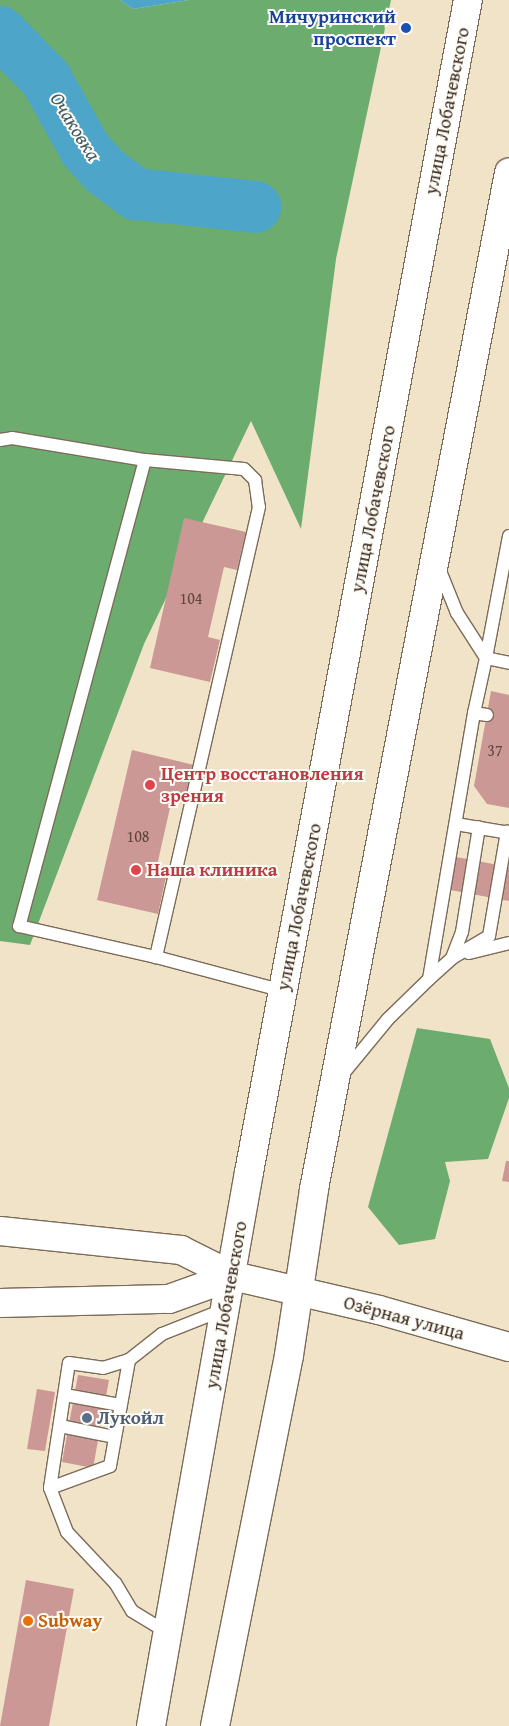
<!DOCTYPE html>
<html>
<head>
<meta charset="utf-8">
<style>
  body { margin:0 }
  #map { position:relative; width:509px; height:1726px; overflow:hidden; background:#f1e3c7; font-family:"Gentium Book Plus",serif }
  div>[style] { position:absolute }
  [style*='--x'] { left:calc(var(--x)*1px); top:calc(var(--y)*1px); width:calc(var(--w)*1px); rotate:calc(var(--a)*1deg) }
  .forest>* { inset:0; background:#6cac6e }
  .water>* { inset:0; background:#4da6ca }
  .river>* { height:52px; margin:-26px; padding:0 26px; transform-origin:26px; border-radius:26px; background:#4da6ca }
  .building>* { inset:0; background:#cc9895 }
  .roads { filter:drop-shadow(1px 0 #7b6b59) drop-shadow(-1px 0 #7b6b59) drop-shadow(0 1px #7b6b59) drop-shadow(0 -1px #7b6b59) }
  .lane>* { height:12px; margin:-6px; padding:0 6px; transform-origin:6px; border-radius:6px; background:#fff }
  .secondary>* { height:28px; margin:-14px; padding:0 14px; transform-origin:14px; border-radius:14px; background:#fff }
  .dots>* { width:14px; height:14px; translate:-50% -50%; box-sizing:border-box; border:2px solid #fdfcf7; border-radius:50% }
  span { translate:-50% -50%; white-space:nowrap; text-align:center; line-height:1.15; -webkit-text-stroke:4px #fdfcf7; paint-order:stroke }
  .number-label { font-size:16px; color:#5f463c }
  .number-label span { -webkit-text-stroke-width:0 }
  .transit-label { font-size:19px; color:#164399; font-weight:700 }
  .right { translate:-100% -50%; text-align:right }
  .street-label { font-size:19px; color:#3b2a1e }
  .health-label { font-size:19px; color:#be3a42; font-weight:700 }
  .left { translate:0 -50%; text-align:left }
  .service-label { font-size:19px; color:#4e5e75; font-weight:700 }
  .food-label { font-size:19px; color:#c56008; font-weight:700 }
  .water-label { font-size:20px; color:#425c63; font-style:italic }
</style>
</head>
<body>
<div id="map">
  <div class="forest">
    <div style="clip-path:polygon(0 0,120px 0,133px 9px,189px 0,391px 0,336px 259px,301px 529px,251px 421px,144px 644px,30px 945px,0 941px)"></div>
    <div style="clip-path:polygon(417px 1028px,490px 1039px,509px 1088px,509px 1098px,488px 1159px,445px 1162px,450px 1181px,435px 1239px,399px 1245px,368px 1207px)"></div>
  </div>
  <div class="water">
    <div style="clip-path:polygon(120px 0,189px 0,133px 9px)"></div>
  </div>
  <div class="river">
    <div style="--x:0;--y:32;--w:66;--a:45.6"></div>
    <div style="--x:46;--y:79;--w:80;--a:60.9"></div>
    <div style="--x:85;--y:149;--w:30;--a:48"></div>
    <div style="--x:105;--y:171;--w:39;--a:37"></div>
    <div style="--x:136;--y:194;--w:120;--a:6.2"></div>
  </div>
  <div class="building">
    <div style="clip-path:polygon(184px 518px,246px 532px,237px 570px,224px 567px,208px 637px,220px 640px,210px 682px,150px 668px)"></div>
    <div style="clip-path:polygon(491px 691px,509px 695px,509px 808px,487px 804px,474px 786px)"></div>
    <div style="clip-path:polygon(132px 750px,194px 765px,185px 802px,172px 799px,156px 870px,167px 872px,158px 914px,97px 900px)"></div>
    <div style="clip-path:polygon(451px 856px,509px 867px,509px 901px,445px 889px)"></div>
    <div style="clip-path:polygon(506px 1161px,509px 1161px,509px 1182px,502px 1181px)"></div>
    <div style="clip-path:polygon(78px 1375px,109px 1380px,93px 1468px,62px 1462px)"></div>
    <div style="clip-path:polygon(37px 1389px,55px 1392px,45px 1451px,27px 1449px)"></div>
    <div style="clip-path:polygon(26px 1580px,74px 1589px,49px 1726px,0 1726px)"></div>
  </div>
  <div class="roads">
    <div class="lane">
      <div style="--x:0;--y:440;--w:12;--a:-9"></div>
      <div style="--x:12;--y:438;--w:135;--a:9.4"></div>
      <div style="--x:145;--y:460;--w:99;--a:5.2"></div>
      <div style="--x:244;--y:469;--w:16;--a:45"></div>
      <div style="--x:255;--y:480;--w:27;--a:82"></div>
      <div style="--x:259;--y:507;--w:462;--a:102.9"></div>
      <div style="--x:156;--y:957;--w:132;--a:14.9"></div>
      <div style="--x:145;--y:460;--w:483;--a:105.1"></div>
      <div style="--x:19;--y:926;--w:140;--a:12.8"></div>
      <div style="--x:509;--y:536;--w:124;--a:100.7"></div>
      <div style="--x:486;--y:658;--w:24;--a:12"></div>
      <div style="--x:474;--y:713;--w:13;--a:9"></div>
      <div style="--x:456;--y:824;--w:54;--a:9.6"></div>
      <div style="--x:469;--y:953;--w:41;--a:-14"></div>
      <div style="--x:452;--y:958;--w:28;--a:-69"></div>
      <div style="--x:462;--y:932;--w:106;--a:-80.8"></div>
      <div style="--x:429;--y:979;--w:270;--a:-80.4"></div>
      <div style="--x:474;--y:713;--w:56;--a:-77.7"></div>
      <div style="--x:486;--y:658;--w:54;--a:-122.8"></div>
      <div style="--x:457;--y:613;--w:51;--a:-112"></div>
      <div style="--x:342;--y:1075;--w:72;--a:-50.6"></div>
      <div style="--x:388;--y:1019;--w:57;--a:-44.3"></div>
      <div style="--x:429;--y:979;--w:31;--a:-42"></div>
      <div style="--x:452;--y:958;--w:43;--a:-30.7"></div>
      <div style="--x:489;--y:936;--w:106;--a:-80.2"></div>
      <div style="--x:65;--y:1395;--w:56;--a:10.3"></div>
      <div style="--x:60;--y:1426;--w:55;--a:11.5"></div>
      <div style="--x:50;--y:1488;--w:126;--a:-81.4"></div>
      <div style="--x:69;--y:1363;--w:34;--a:8"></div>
      <div style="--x:103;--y:1368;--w:27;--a:-17"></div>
      <div style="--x:168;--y:1633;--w:42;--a:-148.6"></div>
      <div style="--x:132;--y:1611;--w:33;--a:-121"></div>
      <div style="--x:115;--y:1583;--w:70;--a:-133.3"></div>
      <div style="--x:67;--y:1532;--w:47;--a:-111.1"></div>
      <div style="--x:50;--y:1488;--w:64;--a:-20.1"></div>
      <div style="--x:110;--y:1466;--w:108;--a:-79.8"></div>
      <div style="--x:129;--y:1360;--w:42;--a:-38.2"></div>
      <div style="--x:162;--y:1334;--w:68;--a:-21.6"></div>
    </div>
    <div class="secondary">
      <div style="--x:0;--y:1231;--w:182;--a:6"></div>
      <div style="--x:181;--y:1250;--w:58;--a:26.6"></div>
      <div style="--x:233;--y:1276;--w:150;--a:13.1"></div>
      <div style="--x:379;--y:1310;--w:135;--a:15.9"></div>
      <div style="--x:0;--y:1303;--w:169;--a:-1.4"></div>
      <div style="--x:169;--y:1299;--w:68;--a:-19.8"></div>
      <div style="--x:151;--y:1726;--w:563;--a:-79.97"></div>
      <div style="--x:249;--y:1172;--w:1192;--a:-79.42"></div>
      <div style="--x:215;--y:1726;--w:378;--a:-78.7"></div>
      <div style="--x:289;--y:1355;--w:168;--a:-81.4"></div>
      <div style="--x:314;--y:1189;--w:1035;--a:-79.14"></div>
    </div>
  </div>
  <div class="dots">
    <div style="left:406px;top:28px;background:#1a4fb4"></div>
    <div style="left:150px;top:785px;background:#e0444e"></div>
    <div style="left:136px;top:870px;background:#e0444e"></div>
    <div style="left:87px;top:1418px;background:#5c6f8a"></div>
    <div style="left:28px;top:1621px;background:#e8710a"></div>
  </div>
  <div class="number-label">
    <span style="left:191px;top:598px">104</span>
    <span style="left:495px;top:750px">37</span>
    <span style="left:138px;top:836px">108</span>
  </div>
  <div class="transit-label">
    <span class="right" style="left:396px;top:28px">Мичуринский<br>проспект</span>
  </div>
  <div class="street-label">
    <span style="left:447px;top:111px;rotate:-79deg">улица Лобачевского</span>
    <span style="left:373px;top:509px;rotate:-79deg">улица Лобачевского</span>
    <span style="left:299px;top:907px;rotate:-79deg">улица Лобачевского</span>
    <span style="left:226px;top:1305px;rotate:-80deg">улица Лобачевского</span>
    <span style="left:404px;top:1318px;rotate:15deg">Озёрная улица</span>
  </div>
  <div class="health-label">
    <span class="left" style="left:161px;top:785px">Центр восстановления<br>зрения</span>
    <span class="left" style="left:147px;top:870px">Наша клиника</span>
  </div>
  <div class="service-label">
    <span class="left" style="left:97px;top:1418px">Лукойл</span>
  </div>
  <div class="food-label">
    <span class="left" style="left:38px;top:1621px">Subway</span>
  </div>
  <div class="water-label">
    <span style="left:76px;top:126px;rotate:58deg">Очаковка</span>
  </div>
</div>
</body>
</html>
